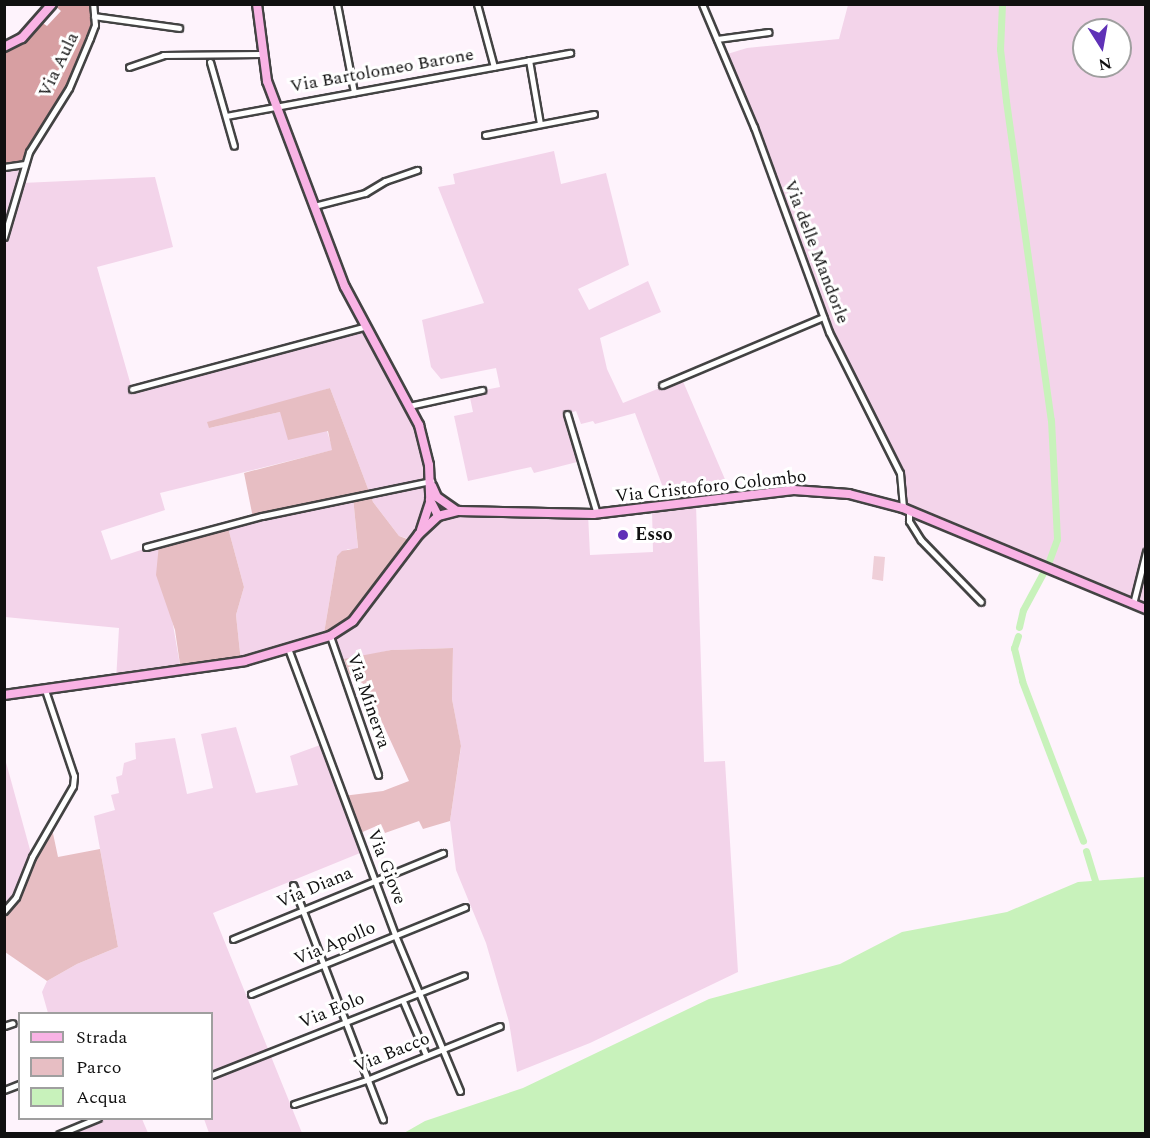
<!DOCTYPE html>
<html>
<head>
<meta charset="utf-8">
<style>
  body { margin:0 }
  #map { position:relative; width:1150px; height:1138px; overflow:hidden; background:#fef3fc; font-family:Spectral,serif }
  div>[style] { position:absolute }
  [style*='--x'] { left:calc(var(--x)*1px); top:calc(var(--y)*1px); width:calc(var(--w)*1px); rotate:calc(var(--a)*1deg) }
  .farmland>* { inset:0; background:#f3d4ea }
  .green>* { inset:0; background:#e7bec3 }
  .forest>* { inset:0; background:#d79fa2 }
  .pitch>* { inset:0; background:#efcfd8 }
  .water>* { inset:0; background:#c8f2bb }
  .canal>* { height:7px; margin:-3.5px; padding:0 3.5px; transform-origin:3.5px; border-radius:3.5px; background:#c8f2bb }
  .roads { filter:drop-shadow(2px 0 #434343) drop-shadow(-2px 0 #434343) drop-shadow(0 2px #434343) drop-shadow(0 -2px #434343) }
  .minor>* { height:5px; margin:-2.5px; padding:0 2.5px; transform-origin:2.5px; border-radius:2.5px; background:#fff }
  .secondary>* { height:8px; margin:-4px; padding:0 4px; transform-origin:4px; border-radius:4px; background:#f9b3e5 }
  .dots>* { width:16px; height:16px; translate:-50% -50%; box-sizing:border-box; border:3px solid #fff; border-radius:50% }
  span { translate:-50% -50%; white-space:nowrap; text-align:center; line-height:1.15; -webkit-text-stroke:6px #fff; paint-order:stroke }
  .street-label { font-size:18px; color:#101010 }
  .poi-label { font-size:18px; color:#101010; font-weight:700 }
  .left { translate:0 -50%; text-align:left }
  .frame { position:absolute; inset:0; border:6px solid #101010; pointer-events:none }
  .legend { position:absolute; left:18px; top:1012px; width:195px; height:108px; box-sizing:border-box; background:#fff; border:2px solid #9f9f9f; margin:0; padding:8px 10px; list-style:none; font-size:18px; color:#101010 }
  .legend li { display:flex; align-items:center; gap:12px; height:30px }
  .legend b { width:30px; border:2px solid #9f9f9f }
  .north { position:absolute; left:1072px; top:18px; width:60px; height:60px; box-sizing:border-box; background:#fff; border:2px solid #9f9f9f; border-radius:50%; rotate:169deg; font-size:16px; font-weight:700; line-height:24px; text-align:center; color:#101010 }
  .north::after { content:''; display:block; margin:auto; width:21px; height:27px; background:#5f31b7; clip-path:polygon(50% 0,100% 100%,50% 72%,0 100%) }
</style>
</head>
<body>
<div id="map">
  <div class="farmland">
    <div style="clip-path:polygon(evenodd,848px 5px,1145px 5px,1145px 609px,903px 508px,900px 473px,829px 332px,724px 55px,747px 48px,839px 39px,848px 5px,1084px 30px,1120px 30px,1120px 66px,1084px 66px,1084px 30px)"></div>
    <div style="clip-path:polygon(554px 151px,561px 184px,606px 173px,629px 265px,578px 289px,589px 310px,648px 281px,661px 312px,600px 338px,607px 369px,623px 403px,682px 379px,733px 498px,696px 504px,704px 762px,725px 761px,738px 972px,590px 1043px,517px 1072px,509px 1022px,486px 943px,456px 870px,450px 821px,461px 747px,452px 699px,453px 648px,391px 650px,339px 662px,330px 636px,413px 540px,399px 536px,373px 502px,330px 388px,209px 428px,280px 412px,327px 431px,333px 450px,160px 493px,165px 510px,101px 531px,111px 560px,159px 544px,181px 671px,116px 681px,119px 628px,5px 617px,5px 167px,25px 164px,22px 183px,155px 177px,173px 247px,97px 267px,132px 389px,363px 327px,419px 425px,432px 485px,420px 533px,447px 513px,588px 514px,590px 555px,653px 552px,652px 509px,670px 506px,635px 413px,595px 424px,593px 421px,581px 424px,576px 411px,567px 414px,581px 461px,534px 473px,531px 467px,468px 481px,454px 416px,473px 412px,469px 393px,500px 387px,496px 368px,441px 379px,431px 367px,422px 320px,484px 303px,438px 187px,455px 184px,453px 174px)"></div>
    <div style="clip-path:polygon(353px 497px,358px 549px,348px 549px,337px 556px,323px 639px,241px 662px,236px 615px,244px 587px,227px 524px)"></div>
    <div style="clip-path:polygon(236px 727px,256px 793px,298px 785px,290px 756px,323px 744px,365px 851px,213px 913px,302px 1133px,209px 1133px,204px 1119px,212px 1118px,212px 1014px,48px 1013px,42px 992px,47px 981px,77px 964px,118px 947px,94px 816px,115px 810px,111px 795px,119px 793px,116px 777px,122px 775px,124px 763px,136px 759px,135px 743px,175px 738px,187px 794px,213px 788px,201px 734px)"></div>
    <div style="clip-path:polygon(4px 755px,32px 857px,4px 910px)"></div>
    <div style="clip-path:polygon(103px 1118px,142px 1119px,148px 1133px,62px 1134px)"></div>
  </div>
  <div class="green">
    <div style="clip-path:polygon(330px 388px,373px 502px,399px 536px,410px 540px,353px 621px,323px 639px,337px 556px,342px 551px,358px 548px,353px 497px,253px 518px,244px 473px,332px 450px,328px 431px,288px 440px,280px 412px,209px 428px,207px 422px)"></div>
    <div style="clip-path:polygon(227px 524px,244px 587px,236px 615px,241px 662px,181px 671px,175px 630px,156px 575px,159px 544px)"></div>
    <div style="clip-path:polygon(453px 648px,452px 699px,461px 746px,450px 821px,423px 829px,419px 821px,385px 833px,381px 824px,358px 834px,343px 796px,383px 791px,409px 781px,365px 685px,349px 674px,344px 659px,391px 650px)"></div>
    <div style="clip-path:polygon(51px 824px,58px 857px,100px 849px,118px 947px,77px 964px,47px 981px,5px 952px,5px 911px,16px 897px)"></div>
  </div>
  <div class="forest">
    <div style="clip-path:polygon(54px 5px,93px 5px,95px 25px,69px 88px,41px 131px,25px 164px,5px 167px,5px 47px,12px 46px,38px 20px,47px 26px,61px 11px)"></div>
  </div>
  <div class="pitch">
    <div style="clip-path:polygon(874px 556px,885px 557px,883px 581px,872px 579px)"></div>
  </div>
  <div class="water">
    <div style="clip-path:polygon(1145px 877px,1145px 1133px,404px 1133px,425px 1121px,523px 1088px,709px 999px,840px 964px,902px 932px,1007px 912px,1078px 882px)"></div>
  </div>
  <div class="canal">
    <div style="--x:1002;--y:4;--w:45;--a:92.5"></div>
    <div style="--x:1000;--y:49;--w:52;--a:83.4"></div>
    <div style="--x:1006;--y:101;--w:322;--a:82"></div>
    <div style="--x:1051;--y:420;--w:119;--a:87.1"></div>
    <div style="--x:1057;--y:539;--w:27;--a:110"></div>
    <div style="--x:1019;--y:627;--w:17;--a:-77"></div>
    <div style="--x:1023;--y:610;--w:44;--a:-61.7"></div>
    <div style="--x:1018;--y:636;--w:13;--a:108"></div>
    <div style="--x:1014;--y:648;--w:34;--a:76"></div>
    <div style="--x:1022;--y:681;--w:171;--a:69.1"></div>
    <div style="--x:1086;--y:851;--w:31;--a:73"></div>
  </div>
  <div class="roads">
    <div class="minor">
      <div style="--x:337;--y:4;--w:90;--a:79.1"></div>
      <div style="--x:477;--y:4;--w:65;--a:74.9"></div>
      <div style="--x:702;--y:4;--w:134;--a:67.1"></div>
      <div style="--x:754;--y:127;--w:218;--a:69.9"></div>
      <div style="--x:829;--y:332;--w:158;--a:63.3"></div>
      <div style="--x:900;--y:473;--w:35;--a:85"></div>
      <div style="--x:94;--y:16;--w:86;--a:8"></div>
      <div style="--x:717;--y:39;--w:52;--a:-7.7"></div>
      <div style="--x:529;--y:60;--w:65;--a:80.2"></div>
      <div style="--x:210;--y:62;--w:87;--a:74.1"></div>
      <div style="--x:129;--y:67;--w:36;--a:-19"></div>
      <div style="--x:163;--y:55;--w:98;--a:-0.6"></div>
      <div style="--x:226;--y:116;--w:350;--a:-10.4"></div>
      <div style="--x:485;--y:135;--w:111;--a:-10.9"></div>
      <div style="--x:4;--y:167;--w:21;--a:-8"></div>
      <div style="--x:314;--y:206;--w:53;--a:-14.3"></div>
      <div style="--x:365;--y:193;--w:23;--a:-31"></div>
      <div style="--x:385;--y:181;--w:34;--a:-19"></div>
      <div style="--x:4;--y:237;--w:89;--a:-73.6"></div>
      <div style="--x:29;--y:152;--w:75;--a:-58"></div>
      <div style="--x:69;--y:88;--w:54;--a:-67.2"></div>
      <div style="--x:90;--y:38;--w:14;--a:-69"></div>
      <div style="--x:95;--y:25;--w:21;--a:-95"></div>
      <div style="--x:662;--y:385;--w:175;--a:-22.9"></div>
      <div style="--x:132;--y:389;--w:239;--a:-15"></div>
      <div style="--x:409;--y:406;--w:75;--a:-12.4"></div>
      <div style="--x:567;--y:414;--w:104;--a:73.3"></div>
      <div style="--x:909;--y:510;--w:11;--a:90"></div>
      <div style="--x:909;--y:521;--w:22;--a:58"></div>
      <div style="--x:921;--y:540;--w:86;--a:45.9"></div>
      <div style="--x:146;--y:547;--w:120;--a:-15"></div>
      <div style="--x:262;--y:516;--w:173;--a:-11.7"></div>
      <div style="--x:1133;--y:604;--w:54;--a:-76"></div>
      <div style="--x:330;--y:636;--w:147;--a:70.9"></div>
      <div style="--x:289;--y:651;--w:303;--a:69.5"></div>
      <div style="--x:395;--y:935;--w:169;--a:67.4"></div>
      <div style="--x:293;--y:885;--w:251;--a:69"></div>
      <div style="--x:4;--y:911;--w:18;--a:-49"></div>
      <div style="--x:16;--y:897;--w:43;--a:-68.2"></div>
      <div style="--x:32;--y:857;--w:82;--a:-60"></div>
      <div style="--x:73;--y:786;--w:10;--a:-84"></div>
      <div style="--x:74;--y:776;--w:91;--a:-108.6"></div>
      <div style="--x:233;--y:939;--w:227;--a:-22.3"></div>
      <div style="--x:251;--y:994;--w:231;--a:-22.1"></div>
      <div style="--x:403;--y:1001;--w:59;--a:66.9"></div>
      <div style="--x:4;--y:1026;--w:9;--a:-18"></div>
      <div style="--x:212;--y:1075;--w:271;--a:-21.6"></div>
      <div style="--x:4;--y:1090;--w:17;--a:-21"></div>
      <div style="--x:294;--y:1104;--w:79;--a:-18.4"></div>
      <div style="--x:369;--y:1079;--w:141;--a:-22"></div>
      <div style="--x:59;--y:1134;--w:42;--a:-22.3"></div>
    </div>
    <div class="secondary">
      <div style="--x:257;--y:4;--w:78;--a:82.6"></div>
      <div style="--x:267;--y:81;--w:220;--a:69.3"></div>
      <div style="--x:345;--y:287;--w:157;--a:61.8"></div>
      <div style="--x:419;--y:425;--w:41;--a:76"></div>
      <div style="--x:429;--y:465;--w:35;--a:88"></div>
      <div style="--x:430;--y:500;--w:18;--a:63"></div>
      <div style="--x:4;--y:47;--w:20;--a:-27"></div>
      <div style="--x:22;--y:38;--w:45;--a:-48.6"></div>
      <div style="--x:432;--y:486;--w:12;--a:66"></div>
      <div style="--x:437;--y:497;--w:24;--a:35"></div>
      <div style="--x:421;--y:530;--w:29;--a:-72"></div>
      <div style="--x:4;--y:695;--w:243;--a:-8"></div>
      <div style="--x:245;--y:661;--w:89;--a:-16.4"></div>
      <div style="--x:330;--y:636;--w:27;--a:-33"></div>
      <div style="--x:353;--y:621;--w:109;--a:-52.8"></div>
      <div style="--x:419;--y:534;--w:26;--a:-43"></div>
      <div style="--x:438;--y:516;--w:21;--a:-14"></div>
      <div style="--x:458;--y:511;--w:135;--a:1.3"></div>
      <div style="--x:593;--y:514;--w:202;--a:-6.8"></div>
      <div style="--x:794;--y:490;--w:55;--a:4.2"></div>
      <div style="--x:849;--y:494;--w:56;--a:14.5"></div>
      <div style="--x:903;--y:508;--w:263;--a:22.6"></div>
    </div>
  </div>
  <div class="dots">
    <div style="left:623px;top:535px;background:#5f31b7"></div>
  </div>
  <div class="street-label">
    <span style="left:59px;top:65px;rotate:-64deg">Via Aula</span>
    <span style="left:382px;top:71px;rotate:-10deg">Via Bartolomeo Barone</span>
    <span style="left:816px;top:252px;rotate:69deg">Via delle Mandorle</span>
    <span style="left:711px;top:487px;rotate:-6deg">Via Cristoforo Colombo</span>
    <span style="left:368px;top:701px;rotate:71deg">Via Minerva</span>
    <span style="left:386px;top:867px;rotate:69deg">Via Giove</span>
    <span style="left:315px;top:888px;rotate:-23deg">Via Diana</span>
    <span style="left:335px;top:944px;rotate:-23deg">Via Apollo</span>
    <span style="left:332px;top:1011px;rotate:-22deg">Via Eolo</span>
    <span style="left:392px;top:1053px;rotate:-22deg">Via Bacco</span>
  </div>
  <div class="poi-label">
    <span class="left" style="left:635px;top:535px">Esso</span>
  </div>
  <div class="frame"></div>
  <ul class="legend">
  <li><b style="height:8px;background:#f9b3e5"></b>Strada</li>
  <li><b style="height:16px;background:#e7bec3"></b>Parco</li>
  <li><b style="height:16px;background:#c8f2bb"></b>Acqua</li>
  </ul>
  <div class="north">N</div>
</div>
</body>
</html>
